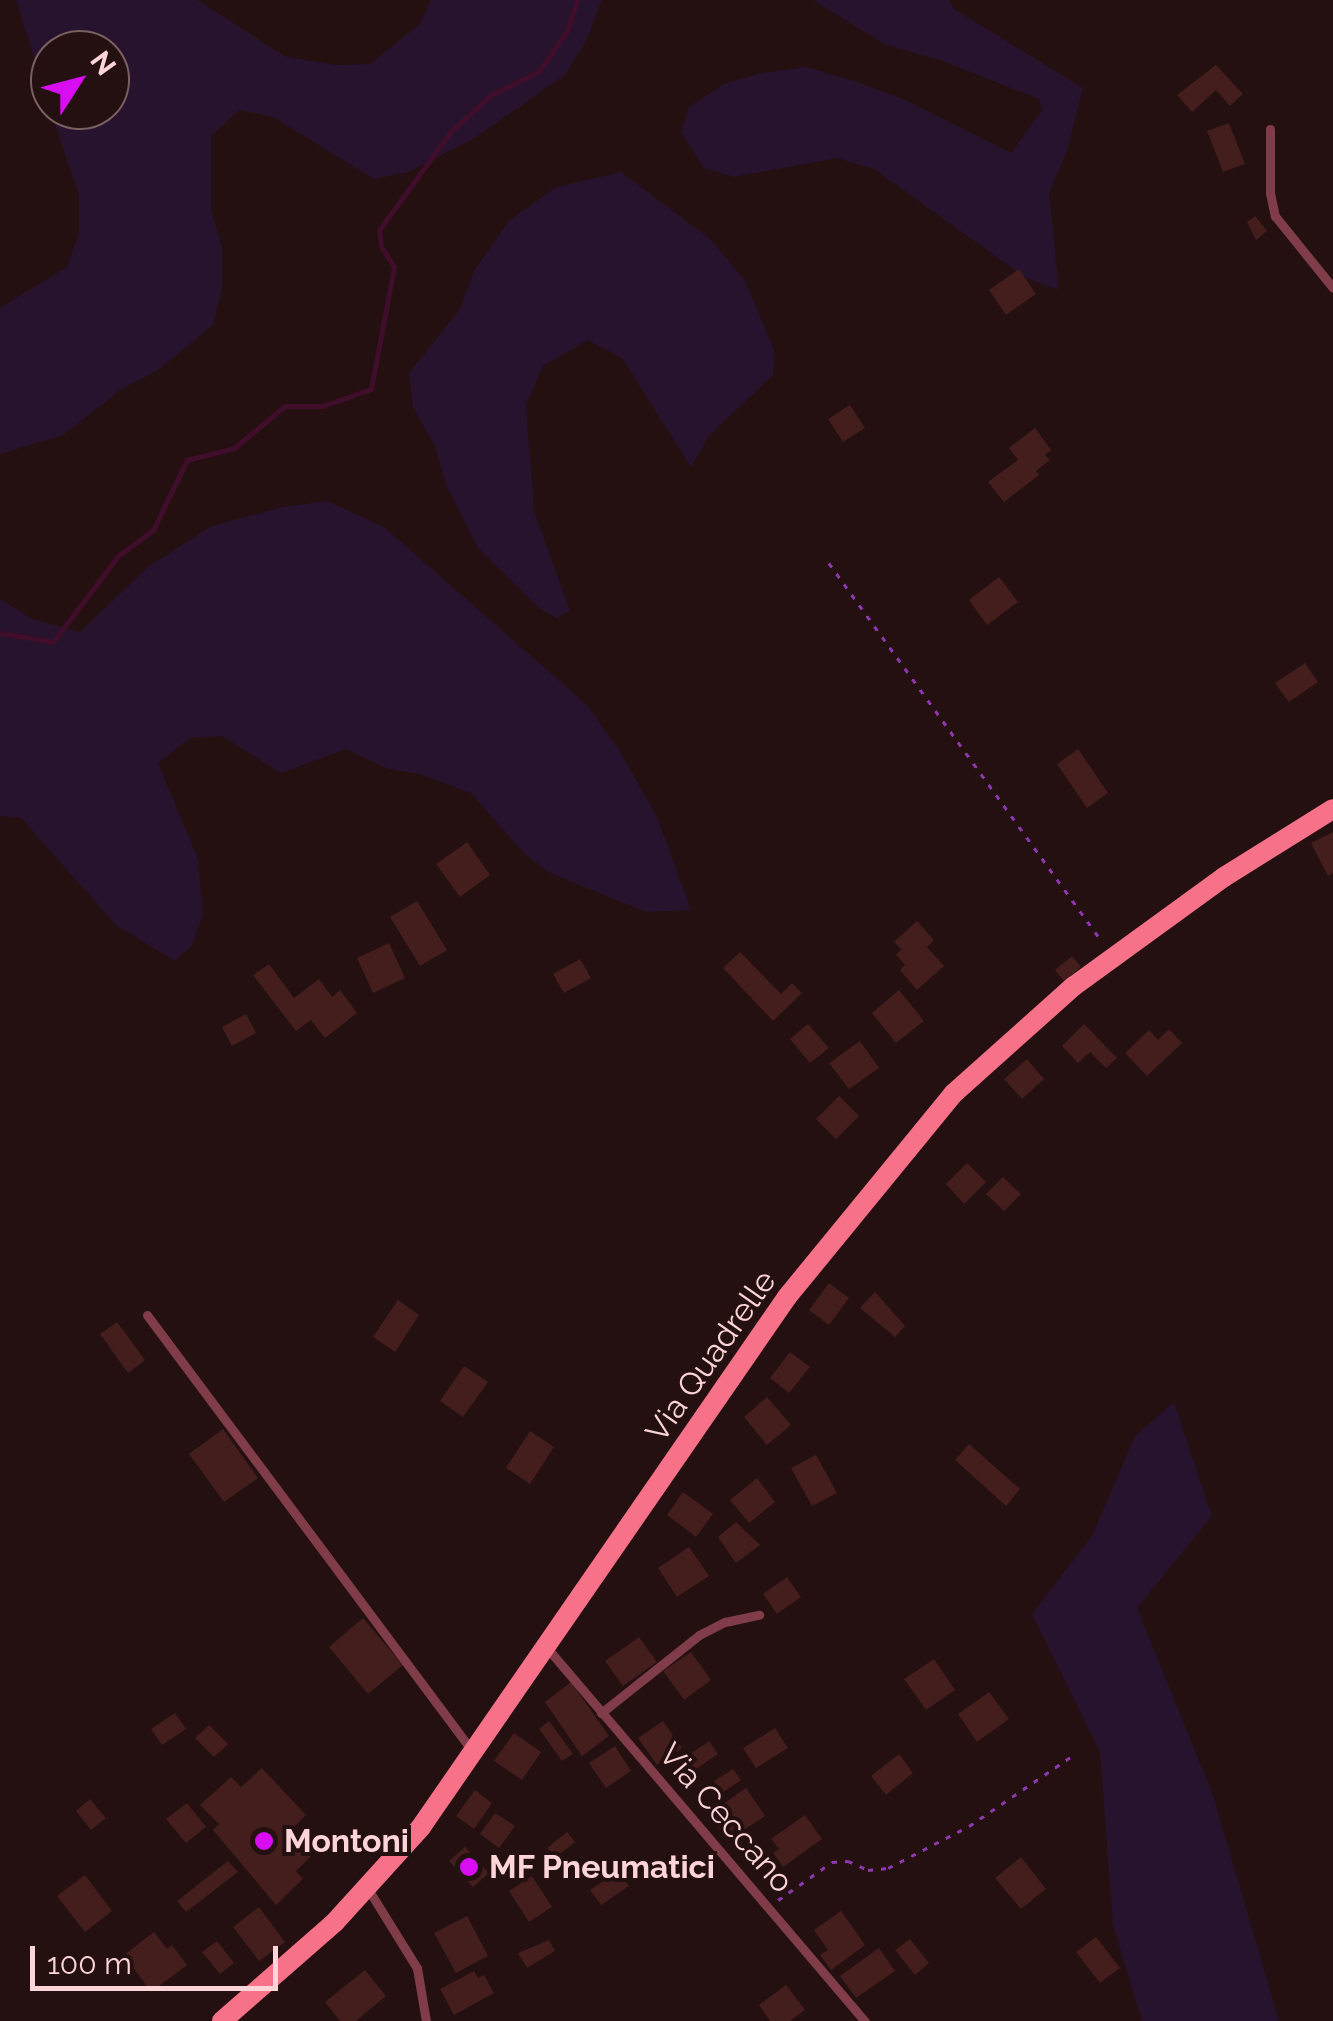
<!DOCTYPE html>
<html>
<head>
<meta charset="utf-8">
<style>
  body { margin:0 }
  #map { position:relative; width:1333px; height:2021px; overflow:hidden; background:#241010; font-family:Raleway,sans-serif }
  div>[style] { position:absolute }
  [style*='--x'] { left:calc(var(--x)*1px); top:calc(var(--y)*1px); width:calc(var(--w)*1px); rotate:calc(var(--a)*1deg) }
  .green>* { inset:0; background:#27132d }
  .stream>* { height:5px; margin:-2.5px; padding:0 2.5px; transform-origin:2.5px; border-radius:2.5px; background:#400d2a }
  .building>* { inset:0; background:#441d1d }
  .path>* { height:2.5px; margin-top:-1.25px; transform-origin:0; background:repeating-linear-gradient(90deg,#8f36b0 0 5px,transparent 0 13px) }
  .lane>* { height:9px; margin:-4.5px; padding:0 4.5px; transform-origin:4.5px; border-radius:4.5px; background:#803d49 }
  .secondary>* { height:20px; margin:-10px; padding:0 10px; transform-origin:10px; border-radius:10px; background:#f77189 }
  .dots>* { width:28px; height:28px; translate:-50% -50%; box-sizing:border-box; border:5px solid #241010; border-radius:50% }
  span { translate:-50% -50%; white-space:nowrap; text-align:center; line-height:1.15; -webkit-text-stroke:8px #241010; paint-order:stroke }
  .street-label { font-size:32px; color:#fdd5d8 }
  .poi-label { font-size:32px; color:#fdd5d8; font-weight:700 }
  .left { translate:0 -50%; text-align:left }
  .north { position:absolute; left:30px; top:30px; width:100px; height:100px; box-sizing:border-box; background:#241010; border:2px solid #7b5f60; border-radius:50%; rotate:54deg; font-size:28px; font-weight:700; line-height:40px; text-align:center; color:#fdd5d8 }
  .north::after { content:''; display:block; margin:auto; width:35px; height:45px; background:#d80df1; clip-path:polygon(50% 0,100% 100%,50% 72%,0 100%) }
  .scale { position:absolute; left:30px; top:1946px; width:248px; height:45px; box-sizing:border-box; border:5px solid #fdd5d8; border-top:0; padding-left:12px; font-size:30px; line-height:35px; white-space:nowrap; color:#fdd5d8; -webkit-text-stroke:8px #241010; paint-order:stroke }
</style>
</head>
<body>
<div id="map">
  <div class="green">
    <div style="clip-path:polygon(16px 0,198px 0,284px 56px,334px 65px,370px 64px,420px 24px,431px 0,602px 0,586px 41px,565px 75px,476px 137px,409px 172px,374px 179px,273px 117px,239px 110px,211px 136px,211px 210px,222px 247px,222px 287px,213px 325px,157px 371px,123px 388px,63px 435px,0 454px,0 308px,67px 267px,79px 232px,79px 195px,50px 110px,110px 110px,110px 50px,50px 50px,50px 110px)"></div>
    <div style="clip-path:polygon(813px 0,949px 0,954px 9px,1083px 88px,1067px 151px,1049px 193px,1059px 290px,1026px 278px,874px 169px,837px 158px,734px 177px,704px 168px,681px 132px,689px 107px,724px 84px,762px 73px,806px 67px,851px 80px,903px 99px,1011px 153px,1042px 110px,1039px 99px,940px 60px,886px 45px)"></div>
    <div style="clip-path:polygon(621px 172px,709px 238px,745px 280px,775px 353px,773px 375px,708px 437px,691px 467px,622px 358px,588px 340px,543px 366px,526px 405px,534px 511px,570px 611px,557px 618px,539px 608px,478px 548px,446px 485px,435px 446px,413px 407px,409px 373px,460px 309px,475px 269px,509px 221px,556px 187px)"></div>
    <div style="clip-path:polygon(327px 501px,384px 527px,587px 705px,619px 750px,657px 817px,691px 910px,646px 912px,548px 872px,524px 853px,471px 793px,420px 774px,389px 769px,346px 749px,281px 773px,222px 736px,190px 738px,158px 763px,198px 859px,203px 915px,192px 945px,175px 961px,116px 925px,21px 818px,0 816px,0 599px,32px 619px,80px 632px,149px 566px,212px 526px,283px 507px)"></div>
    <div style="clip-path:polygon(1174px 1402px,1212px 1516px,1137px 1608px,1213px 1795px,1279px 2021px,1142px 2021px,1113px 1925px,1100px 1752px,1032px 1614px,1092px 1536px,1135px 1436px)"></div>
  </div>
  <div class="stream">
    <div style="--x:0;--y:633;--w:54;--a:9.6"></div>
    <div style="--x:53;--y:642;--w:108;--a:-52.9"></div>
    <div style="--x:118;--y:556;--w:44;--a:-36.6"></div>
    <div style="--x:153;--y:530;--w:78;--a:-64.1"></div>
    <div style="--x:187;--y:460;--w:49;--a:-14.3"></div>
    <div style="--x:234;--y:448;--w:66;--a:-39.5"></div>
    <div style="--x:285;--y:406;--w:38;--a:0"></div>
    <div style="--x:323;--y:406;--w:51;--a:-19.5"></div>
    <div style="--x:371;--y:389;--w:124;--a:-79.3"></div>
    <div style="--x:394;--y:267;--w:25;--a:-122"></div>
    <div style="--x:381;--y:246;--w:16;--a:-97"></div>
    <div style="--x:379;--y:230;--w:124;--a:-53.9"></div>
    <div style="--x:452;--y:130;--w:52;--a:-41.9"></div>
    <div style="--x:491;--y:95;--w:54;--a:-26.6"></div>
    <div style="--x:539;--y:71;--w:49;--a:-55"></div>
    <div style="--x:567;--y:31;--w:33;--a:-72"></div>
  </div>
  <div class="building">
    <div style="clip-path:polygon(1216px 65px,1243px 94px,1230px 106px,1216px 90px,1192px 112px,1177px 95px)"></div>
    <div style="clip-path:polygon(1229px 123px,1245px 164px,1223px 172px,1207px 131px)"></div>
    <div style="clip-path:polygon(1255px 216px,1267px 231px,1256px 240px,1247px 222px)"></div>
    <div style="clip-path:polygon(1019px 269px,1036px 294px,1006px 315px,989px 290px)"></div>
    <div style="clip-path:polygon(850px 405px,865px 428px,843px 442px,828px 419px)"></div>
    <div style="clip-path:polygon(1035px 428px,1051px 450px,1045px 455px,1050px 460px,1036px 471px,1039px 475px,1004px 502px,988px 482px,1018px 460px,1009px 448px)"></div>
    <div style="clip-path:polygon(999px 577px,1018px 602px,987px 625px,969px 600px)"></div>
    <div style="clip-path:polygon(1305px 663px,1318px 682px,1289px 702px,1275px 683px)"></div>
    <div style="clip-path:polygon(1078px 749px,1108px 793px,1087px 808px,1057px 764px)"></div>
    <div style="clip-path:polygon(1333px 832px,1333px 873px,1328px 876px,1311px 843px)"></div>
    <div style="clip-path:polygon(467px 842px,490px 875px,460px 897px,436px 864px)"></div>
    <div style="clip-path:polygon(417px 901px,447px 950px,420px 966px,390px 917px)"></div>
    <div style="clip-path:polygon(917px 921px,934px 940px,927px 947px,944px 966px,917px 990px,900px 970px,905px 965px,896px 955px,901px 949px,894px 942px)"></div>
    <div style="clip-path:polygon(389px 943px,405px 978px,373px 993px,357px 958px)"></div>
    <div style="clip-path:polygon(740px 952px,781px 994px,792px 983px,802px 993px,773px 1021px,723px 968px)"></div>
    <div style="clip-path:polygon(1072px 956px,1081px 967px,1064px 981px,1055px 970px)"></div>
    <div style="clip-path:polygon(580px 959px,591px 978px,564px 993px,553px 974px)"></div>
    <div style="clip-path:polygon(269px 964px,294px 998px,319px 979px,332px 997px,340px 990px,357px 1013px,325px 1038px,311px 1020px,296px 1031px,253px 975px)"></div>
    <div style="clip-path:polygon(899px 990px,924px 1021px,896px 1043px,872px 1013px)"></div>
    <div style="clip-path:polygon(246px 1014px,256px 1033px,232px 1046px,222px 1027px)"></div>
    <div style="clip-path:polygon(808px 1024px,829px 1048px,810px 1063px,790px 1039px)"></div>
    <div style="clip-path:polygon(1084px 1024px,1117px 1058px,1106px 1068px,1090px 1052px,1078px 1063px,1062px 1046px)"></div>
    <div style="clip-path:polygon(1169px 1029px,1182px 1043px,1147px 1076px,1125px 1053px,1149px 1030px,1158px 1040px)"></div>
    <div style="clip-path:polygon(860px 1041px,879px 1068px,849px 1089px,829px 1063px)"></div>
    <div style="clip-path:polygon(1027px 1059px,1044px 1079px,1022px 1099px,1004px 1079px)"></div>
    <div style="clip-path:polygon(839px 1096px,859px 1116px,836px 1139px,816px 1119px)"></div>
    <div style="clip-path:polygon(967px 1163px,986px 1182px,964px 1204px,946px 1184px)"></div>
    <div style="clip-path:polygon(1003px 1177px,1021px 1194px,1004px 1211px,986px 1194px)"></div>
    <div style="clip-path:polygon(829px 1283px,849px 1298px,829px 1325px,809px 1310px)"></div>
    <div style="clip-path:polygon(875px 1292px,905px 1326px,895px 1337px,860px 1308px)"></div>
    <div style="clip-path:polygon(398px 1300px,419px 1315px,395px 1352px,373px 1337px)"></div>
    <div style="clip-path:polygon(117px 1322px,145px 1360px,128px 1373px,100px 1334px)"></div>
    <div style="clip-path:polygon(790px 1352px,810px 1367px,789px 1393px,770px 1378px)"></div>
    <div style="clip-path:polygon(464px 1366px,488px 1382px,463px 1417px,440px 1401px)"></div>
    <div style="clip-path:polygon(767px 1397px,791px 1425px,767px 1445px,744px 1417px)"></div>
    <div style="clip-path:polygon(223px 1429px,258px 1478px,224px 1502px,189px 1454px)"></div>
    <div style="clip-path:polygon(530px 1431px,554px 1447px,530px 1484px,506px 1468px)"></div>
    <div style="clip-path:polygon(969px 1444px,1020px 1489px,1006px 1506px,955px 1460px)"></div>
    <div style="clip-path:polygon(816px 1455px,837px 1493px,812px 1506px,791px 1468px)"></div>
    <div style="clip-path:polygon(757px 1478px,775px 1502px,749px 1523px,730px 1500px)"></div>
    <div style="clip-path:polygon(683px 1492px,713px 1514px,696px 1537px,667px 1515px)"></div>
    <div style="clip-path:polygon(736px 1522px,760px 1545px,736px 1563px,718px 1537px)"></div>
    <div style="clip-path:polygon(689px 1547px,709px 1576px,677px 1597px,658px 1568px)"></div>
    <div style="clip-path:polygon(787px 1577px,801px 1597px,777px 1614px,763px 1594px)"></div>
    <div style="clip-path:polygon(363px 1618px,403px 1665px,368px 1694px,329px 1647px)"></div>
    <div style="clip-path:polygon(639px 1637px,657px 1662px,623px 1686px,605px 1661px)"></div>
    <div style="clip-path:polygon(691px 1652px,711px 1680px,684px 1700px,663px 1671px)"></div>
    <div style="clip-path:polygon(934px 1659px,955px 1690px,926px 1710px,904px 1679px)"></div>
    <div style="clip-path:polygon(571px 1682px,609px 1736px,582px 1756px,545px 1702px)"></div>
    <div style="clip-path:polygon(989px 1692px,1009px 1719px,977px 1742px,958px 1714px)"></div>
    <div style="clip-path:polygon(175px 1713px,186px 1729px,162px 1745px,151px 1729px)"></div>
    <div style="clip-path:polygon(549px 1721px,573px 1754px,562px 1761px,539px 1729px)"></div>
    <div style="clip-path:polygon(663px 1721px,682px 1748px,657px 1765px,638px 1738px)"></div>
    <div style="clip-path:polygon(209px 1725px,228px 1744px,214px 1757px,195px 1738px)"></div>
    <div style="clip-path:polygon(775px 1728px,788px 1748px,756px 1768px,743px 1748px)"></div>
    <div style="clip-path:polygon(514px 1733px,541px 1752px,522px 1780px,494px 1761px)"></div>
    <div style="clip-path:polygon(709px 1741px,718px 1754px,692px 1772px,683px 1759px)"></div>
    <div style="clip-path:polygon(615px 1746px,631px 1771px,606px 1788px,589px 1763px)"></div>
    <div style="clip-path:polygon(899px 1754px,913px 1773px,886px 1795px,871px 1776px)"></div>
    <div style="clip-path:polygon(262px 1768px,306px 1815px,293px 1828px,315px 1852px,296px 1871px,303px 1879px,276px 1905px,213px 1830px,219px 1824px,200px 1805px,231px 1777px,241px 1787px)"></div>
    <div style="clip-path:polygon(733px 1769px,741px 1780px,722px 1793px,714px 1781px)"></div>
    <div style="clip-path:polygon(746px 1788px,765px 1816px,727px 1841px,709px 1814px)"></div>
    <div style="clip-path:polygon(475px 1790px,492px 1803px,474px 1829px,456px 1816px)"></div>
    <div style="clip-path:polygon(90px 1799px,106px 1818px,91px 1830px,76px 1811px)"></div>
    <div style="clip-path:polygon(187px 1803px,206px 1827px,186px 1843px,166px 1819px)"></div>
    <div style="clip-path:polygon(495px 1813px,515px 1826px,499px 1848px,480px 1834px)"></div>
    <div style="clip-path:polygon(805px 1815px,822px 1839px,783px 1867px,773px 1853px,779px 1849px,771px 1839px)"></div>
    <div style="clip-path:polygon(567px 1832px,575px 1842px,555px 1858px,547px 1848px)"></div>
    <div style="clip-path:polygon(465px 1847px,489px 1873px,473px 1887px,449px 1861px)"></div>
    <div style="clip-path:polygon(1021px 1857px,1046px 1889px,1021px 1909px,995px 1878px)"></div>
    <div style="clip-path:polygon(228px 1861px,238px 1872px,186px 1912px,177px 1901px)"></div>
    <div style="clip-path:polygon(618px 1871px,629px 1886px,601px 1905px,590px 1890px)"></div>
    <div style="clip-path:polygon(85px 1875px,112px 1911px,85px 1932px,57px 1896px)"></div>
    <div style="clip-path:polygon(532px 1876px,552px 1907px,529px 1922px,509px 1891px)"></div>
    <div style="clip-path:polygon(259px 1907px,285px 1942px,259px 1961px,233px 1927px)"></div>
    <div style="clip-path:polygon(841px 1911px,865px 1945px,831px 1970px,820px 1955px,828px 1950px,814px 1930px)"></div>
    <div style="clip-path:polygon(467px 1916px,488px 1956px,456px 1973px,434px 1933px)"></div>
    <div style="clip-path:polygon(154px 1932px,167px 1949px,172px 1945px,187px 1965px,151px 1992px,124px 1955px)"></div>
    <div style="clip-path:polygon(1096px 1937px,1120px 1968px,1100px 1983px,1076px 1952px)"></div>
    <div style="clip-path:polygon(910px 1939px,929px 1963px,915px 1975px,895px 1950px)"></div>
    <div style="clip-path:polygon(549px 1940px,555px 1951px,527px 1968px,518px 1953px)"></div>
    <div style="clip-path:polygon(217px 1941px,234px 1963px,220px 1974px,202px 1952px)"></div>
    <div style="clip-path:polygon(879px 1948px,895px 1971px,856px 1998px,840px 1976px)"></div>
    <div style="clip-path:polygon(365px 1970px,386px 1996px,356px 2021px,340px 2021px,325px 2002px)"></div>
    <div style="clip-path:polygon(474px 1971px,478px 1978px,484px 1975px,494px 1993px,454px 2015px,440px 1989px)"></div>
    <div style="clip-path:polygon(786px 1985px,805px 2010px,790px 2021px,770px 2021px,759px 2005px)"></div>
  </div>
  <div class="path">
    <div style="--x:829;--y:563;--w:468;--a:54.2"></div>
    <div style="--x:778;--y:1900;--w:66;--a:-35.1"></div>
    <div style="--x:832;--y:1862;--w:16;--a:-4"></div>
    <div style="--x:848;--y:1861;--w:22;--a:24"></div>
    <div style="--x:868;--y:1870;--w:20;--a:-6"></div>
    <div style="--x:888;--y:1868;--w:91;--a:-27.4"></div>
    <div style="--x:969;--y:1826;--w:128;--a:-34.2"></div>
  </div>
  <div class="lane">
    <div style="--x:1270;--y:129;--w:64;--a:90"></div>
    <div style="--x:1270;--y:193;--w:24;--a:78"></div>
    <div style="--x:1275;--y:216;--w:92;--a:51.1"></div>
    <div style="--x:147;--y:1315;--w:545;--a:53.28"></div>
    <div style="--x:548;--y:1649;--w:489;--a:49.6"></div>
    <div style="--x:601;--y:1713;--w:125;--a:-38.5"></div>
    <div style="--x:699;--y:1635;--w:29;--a:-27"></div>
    <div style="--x:725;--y:1622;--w:35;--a:-12"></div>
    <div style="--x:368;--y:1889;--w:93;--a:58.2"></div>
    <div style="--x:417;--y:1968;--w:54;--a:80.4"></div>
  </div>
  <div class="secondary">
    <div style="--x:222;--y:2021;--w:150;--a:-41.2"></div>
    <div style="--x:335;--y:1922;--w:128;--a:-47.8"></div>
    <div style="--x:421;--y:1827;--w:644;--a:-55.37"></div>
    <div style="--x:787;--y:1297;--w:262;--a:-50.7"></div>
    <div style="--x:953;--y:1094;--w:162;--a:-41.8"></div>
    <div style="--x:1074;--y:986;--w:185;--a:-36"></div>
    <div style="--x:1224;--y:877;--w:128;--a:-32"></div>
  </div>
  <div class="dots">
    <div style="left:264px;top:1841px;background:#d80df1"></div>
    <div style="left:469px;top:1867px;background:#d80df1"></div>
  </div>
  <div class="street-label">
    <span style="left:711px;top:1356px;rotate:-55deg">Via Quadrelle</span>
    <span style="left:726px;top:1818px;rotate:49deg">Via Ceccano</span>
  </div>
  <div class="poi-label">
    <span class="left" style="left:284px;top:1841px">Montoni</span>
    <span class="left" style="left:489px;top:1867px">MF Pneumatici</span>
  </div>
  <div class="north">N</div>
  <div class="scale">100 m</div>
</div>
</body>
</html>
